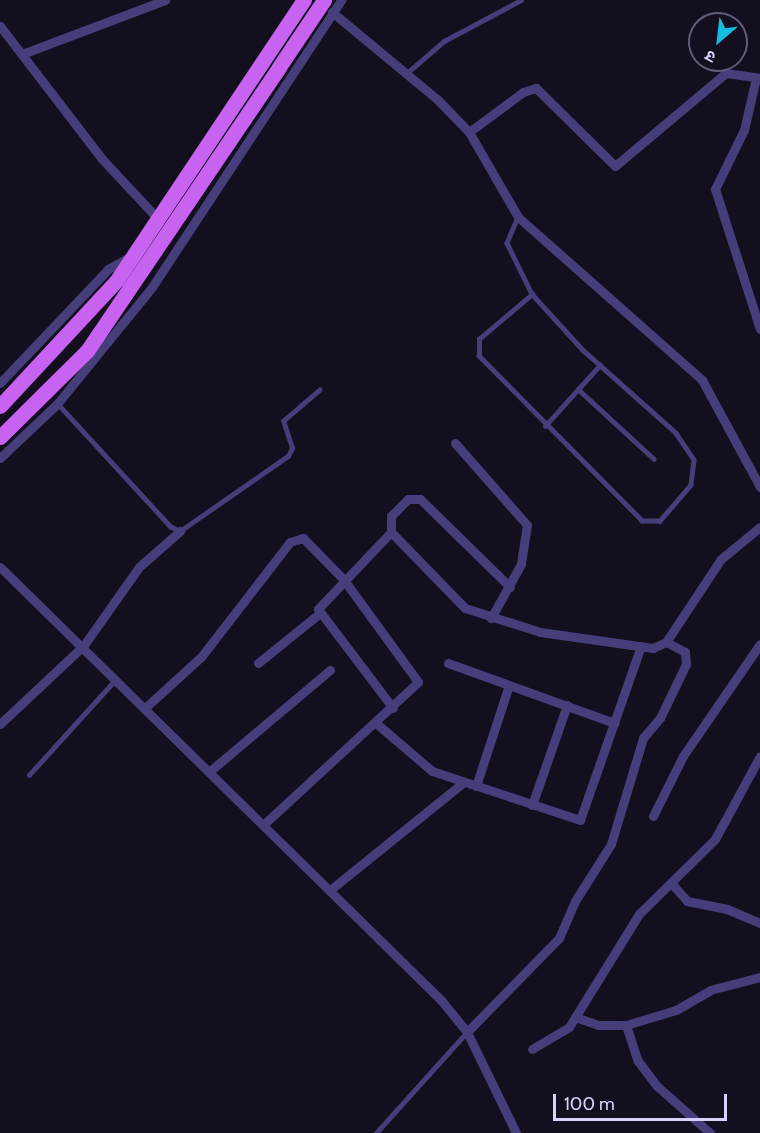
<!DOCTYPE html>
<html>
<head>
<meta charset="utf-8">
<style>
  body { margin:0 }
  #map { position:relative; width:760px; height:1133px; overflow:hidden; background:#130f1f; font-family:Cabin,"Noto Sans Devanagari",sans-serif }
  div>[style] { position:absolute }
  [style*='--x'] { left:calc(var(--x)*1px); top:calc(var(--y)*1px); width:calc(var(--w)*1px); rotate:calc(var(--a)*1deg) }
  .lane>* { height:4.5px; margin:-2.25px; padding:0 2.25px; transform-origin:2.25px; border-radius:2.25px; background:#453e7a }
  .street>* { height:9px; margin:-4.5px; padding:0 4.5px; transform-origin:4.5px; border-radius:4.5px; background:#453e7a }
  .primary>* { height:15px; margin:-7.5px; padding:0 7.5px; transform-origin:7.5px; border-radius:7.5px; background:#c763f0 }
  .primary-bridge>* { height:15px; margin:-7.5px; padding:0 7.5px; transform-origin:7.5px; border-radius:7.5px; background:#c763f0 }
  span { translate:-50% -50%; white-space:nowrap; text-align:center; line-height:1.15; -webkit-text-stroke:4.5px #130f1f; paint-order:stroke }
  .north { position:absolute; left:688px; top:12px; width:60px; height:60px; box-sizing:border-box; background:#130f1f; border:2px solid #625d77; border-radius:50%; rotate:208deg; font-size:16px; font-weight:700; line-height:24px; text-align:center; color:#d9d1fb }
  .north::after { content:''; display:block; margin:auto; width:21px; height:27px; background:#16bde2; clip-path:polygon(50% 0,100% 100%,50% 72%,0 100%) }
  .scale { position:absolute; left:553px; top:1094px; width:174px; height:27px; box-sizing:border-box; border:3px solid #d9d1fb; border-top:0; padding-left:8px; font-size:18px; line-height:21px; white-space:nowrap; color:#d9d1fb; -webkit-text-stroke:4px #130f1f; paint-order:stroke }
</style>
</head>
<body>
<div id="map">
  <div class="lane">
    <div style="--x:407;--y:73;--w:49;--a:-40.9"></div>
    <div style="--x:444;--y:41;--w:87;--a:-28"></div>
    <div style="--x:518;--y:217;--w:28;--a:113"></div>
    <div style="--x:507;--y:243;--w:57;--a:63.9"></div>
    <div style="--x:532;--y:294;--w:76;--a:47.7"></div>
    <div style="--x:583;--y:350;--w:125;--a:41.7"></div>
    <div style="--x:676;--y:433;--w:32;--a:56"></div>
    <div style="--x:694;--y:460;--w:25;--a:97"></div>
    <div style="--x:691;--y:485;--w:48;--a:130.7"></div>
    <div style="--x:660;--y:521;--w:18;--a:180"></div>
    <div style="--x:642;--y:521;--w:232;--a:-134.7"></div>
    <div style="--x:479;--y:356;--w:17;--a:-90"></div>
    <div style="--x:479;--y:339;--w:70;--a:-40.3"></div>
    <div style="--x:578;--y:389;--w:103;--a:42.6"></div>
    <div style="--x:58;--y:404;--w:166;--a:47.4"></div>
    <div style="--x:170;--y:526;--w:11;--a:27"></div>
    <div style="--x:180;--y:531;--w:131;--a:-34.8"></div>
    <div style="--x:288;--y:456;--w:9;--a:-63"></div>
    <div style="--x:292;--y:448;--w:28;--a:-108"></div>
    <div style="--x:283;--y:421;--w:48;--a:-40.7"></div>
    <div style="--x:545;--y:426;--w:82;--a:-48"></div>
    <div style="--x:29;--y:775;--w:130;--a:-47.8"></div>
    <div style="--x:376;--y:1133;--w:136;--a:-48"></div>
  </div>
  <div class="street">
    <div style="--x:332;--y:12;--w:138;--a:39.7"></div>
    <div style="--x:438;--y:100;--w:45;--a:45.9"></div>
    <div style="--x:469;--y:132;--w:98;--a:60"></div>
    <div style="--x:518;--y:217;--w:246;--a:41.5"></div>
    <div style="--x:702;--y:380;--w:122;--a:61.5"></div>
    <div style="--x:0;--y:26;--w:168;--a:52.5"></div>
    <div style="--x:102;--y:159;--w:83;--a:46.9"></div>
    <div style="--x:22;--y:54;--w:153;--a:-20.7"></div>
    <div style="--x:756;--y:78;--w:53;--a:103"></div>
    <div style="--x:744;--y:130;--w:66;--a:116.2"></div>
    <div style="--x:715;--y:189;--w:147;--a:72.2"></div>
    <div style="--x:469;--y:132;--w:67;--a:-36.5"></div>
    <div style="--x:523;--y:92;--w:14;--a:-17"></div>
    <div style="--x:536;--y:88;--w:111;--a:44.6"></div>
    <div style="--x:615;--y:166;--w:145;--a:-40"></div>
    <div style="--x:726;--y:73;--w:34;--a:8"></div>
    <div style="--x:0;--y:383;--w:157;--a:-46.5"></div>
    <div style="--x:108;--y:269;--w:25;--a:-29"></div>
    <div style="--x:455;--y:443;--w:109;--a:48.7"></div>
    <div style="--x:527;--y:525;--w:39;--a:99"></div>
    <div style="--x:521;--y:564;--w:62;--a:119.1"></div>
    <div style="--x:0;--y:458;--w:79;--a:-43.5"></div>
    <div style="--x:57;--y:404;--w:151;--a:-50.9"></div>
    <div style="--x:152;--y:287;--w:344;--a:-56.6"></div>
    <div style="--x:391;--y:532;--w:106;--a:133.5"></div>
    <div style="--x:318;--y:609;--w:124;--a:52.9"></div>
    <div style="--x:0;--y:567;--w:618;--a:44.48"></div>
    <div style="--x:441;--y:1000;--w:41;--a:50.9"></div>
    <div style="--x:467;--y:1032;--w:112;--a:64.1"></div>
    <div style="--x:510;--y:587;--w:126;--a:-135.6"></div>
    <div style="--x:420;--y:499;--w:12;--a:180"></div>
    <div style="--x:408;--y:499;--w:24;--a:135"></div>
    <div style="--x:391;--y:516;--w:16;--a:90"></div>
    <div style="--x:391;--y:532;--w:106;--a:45.8"></div>
    <div style="--x:465;--y:608;--w:79;--a:17.7"></div>
    <div style="--x:540;--y:632;--w:114;--a:8.1"></div>
    <div style="--x:653;--y:648;--w:14;--a:-25"></div>
    <div style="--x:666;--y:642;--w:100;--a:-56.5"></div>
    <div style="--x:721;--y:559;--w:50;--a:-39.4"></div>
    <div style="--x:258;--y:663;--w:80;--a:-38.9"></div>
    <div style="--x:448;--y:663;--w:177;--a:19.8"></div>
    <div style="--x:146;--y:707;--w:74;--a:-42.3"></div>
    <div style="--x:201;--y:657;--w:145;--a:-52.3"></div>
    <div style="--x:290;--y:542;--w:14;--a:-17"></div>
    <div style="--x:303;--y:538;--w:59;--a:45.7"></div>
    <div style="--x:344;--y:580;--w:126;--a:54"></div>
    <div style="--x:418;--y:682;--w:209;--a:137.3"></div>
    <div style="--x:0;--y:724;--w:115;--a:-43.2"></div>
    <div style="--x:84;--y:645;--w:95;--a:-54.8"></div>
    <div style="--x:139;--y:567;--w:55;--a:-41.3"></div>
    <div style="--x:377;--y:724;--w:72;--a:40.5"></div>
    <div style="--x:432;--y:771;--w:156;--a:18.3"></div>
    <div style="--x:580;--y:820;--w:184;--a:-70.7"></div>
    <div style="--x:210;--y:771;--w:157;--a:-40.1"></div>
    <div style="--x:476;--y:786;--w:106;--a:-71.9"></div>
    <div style="--x:532;--y:805;--w:106;--a:-70.7"></div>
    <div style="--x:653;--y:816;--w:67;--a:-63.4"></div>
    <div style="--x:683;--y:756;--w:136;--a:-55.5"></div>
    <div style="--x:671;--y:883;--w:24;--a:48"></div>
    <div style="--x:687;--y:901;--w:41;--a:11.3"></div>
    <div style="--x:727;--y:909;--w:36;--a:23"></div>
    <div style="--x:330;--y:890;--w:172;--a:-38.9"></div>
    <div style="--x:575;--y:1017;--w:24;--a:19"></div>
    <div style="--x:598;--y:1025;--w:28;--a:0"></div>
    <div style="--x:626;--y:1025;--w:52;--a:-16.7"></div>
    <div style="--x:676;--y:1010;--w:39;--a:-30"></div>
    <div style="--x:710;--y:990;--w:52;--a:-14.6"></div>
    <div style="--x:626;--y:1025;--w:38;--a:72"></div>
    <div style="--x:638;--y:1061;--w:31;--a:53"></div>
    <div style="--x:657;--y:1086;--w:71;--a:41.6"></div>
    <div style="--x:467;--y:1032;--w:132;--a:-45.6"></div>
    <div style="--x:559;--y:938;--w:40;--a:-66.6"></div>
    <div style="--x:575;--y:901;--w:67;--a:-57.7"></div>
    <div style="--x:611;--y:844;--w:111;--a:-73.2"></div>
    <div style="--x:643;--y:738;--w:26;--a:-50"></div>
    <div style="--x:660;--y:718;--w:60;--a:-64.3"></div>
    <div style="--x:686;--y:664;--w:12;--a:-95"></div>
    <div style="--x:685;--y:652;--w:21;--a:-152"></div>
    <div style="--x:532;--y:1049;--w:43;--a:-30.7"></div>
    <div style="--x:569;--y:1027;--w:133;--a:-58.2"></div>
    <div style="--x:639;--y:914;--w:107;--a:-44.6"></div>
    <div style="--x:715;--y:839;--w:94;--a:-61.5"></div>
  </div>
  <div class="primary">
    <div style="--x:279;--y:67;--w:81;--a:-56.1"></div>
    <div style="--x:0;--y:406;--w:172;--a:-47.1"></div>
    <div style="--x:117;--y:280;--w:337;--a:-56.3"></div>
  </div>
  <div class="primary-bridge">
    <div style="--x:0;--y:437;--w:122;--a:-44.7"></div>
    <div style="--x:87;--y:351;--w:343;--a:-55.9"></div>
  </div>
  <div class="north">उ</div>
  <div class="scale">100 m</div>
</div>
</body>
</html>
